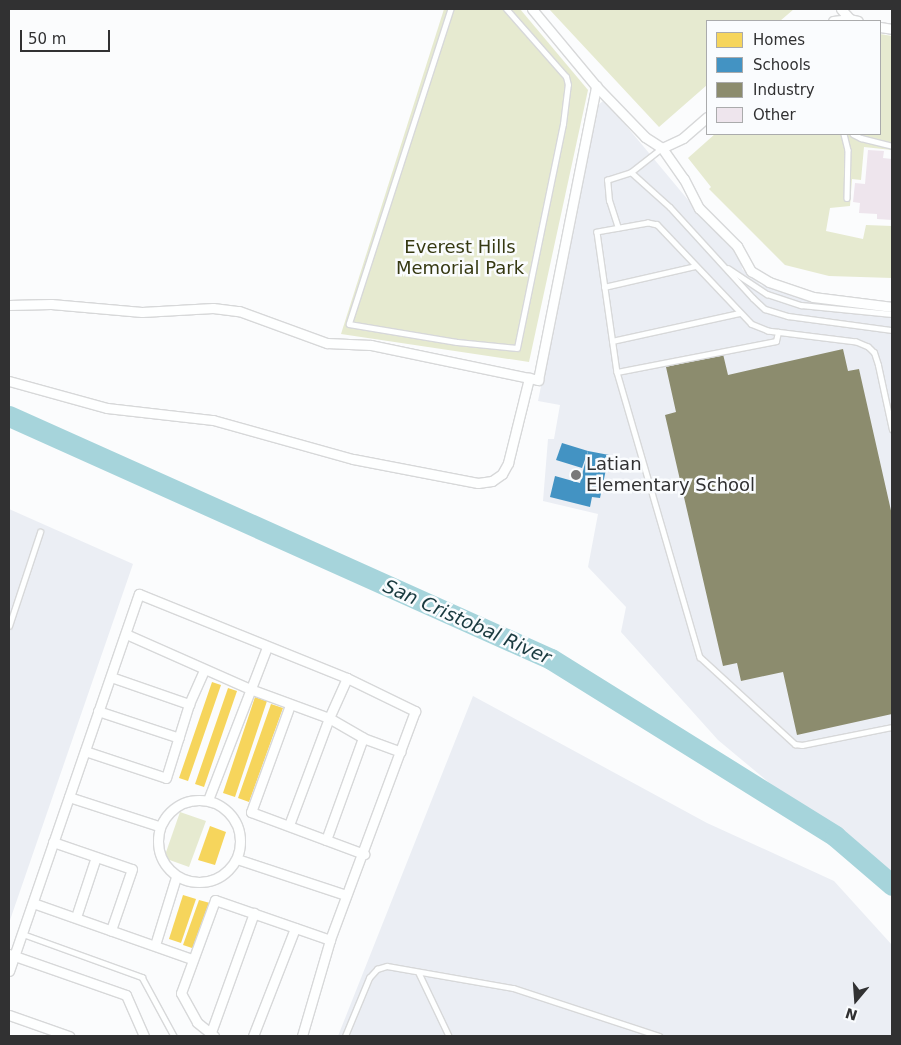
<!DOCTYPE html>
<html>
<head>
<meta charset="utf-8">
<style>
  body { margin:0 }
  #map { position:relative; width:901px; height:1045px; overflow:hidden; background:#fbfcfd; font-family:"DejaVu Sans",sans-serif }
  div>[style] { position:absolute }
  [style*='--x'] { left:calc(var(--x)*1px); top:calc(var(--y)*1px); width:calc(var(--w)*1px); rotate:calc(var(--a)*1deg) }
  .built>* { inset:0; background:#ebeef4 }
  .green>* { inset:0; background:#e6ead0 }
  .homes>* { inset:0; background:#f6d55c }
  .schools>* { inset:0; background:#4393c3 }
  .industry>* { inset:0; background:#8c8c6e }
  .river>* { height:21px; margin:-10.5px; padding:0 10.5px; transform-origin:10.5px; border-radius:10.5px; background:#a6d4db }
  .building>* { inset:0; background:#eee5ed }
  .roads { filter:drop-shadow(1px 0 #d7d8d9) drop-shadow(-1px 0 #d7d8d9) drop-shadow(0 1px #d7d8d9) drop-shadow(0 -1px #d7d8d9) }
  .lane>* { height:4.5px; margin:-2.25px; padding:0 2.25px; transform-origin:2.25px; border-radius:2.25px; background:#feffff }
  .street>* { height:9px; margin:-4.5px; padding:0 4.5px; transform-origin:4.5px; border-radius:4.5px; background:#feffff }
  .street>.ring { margin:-4.5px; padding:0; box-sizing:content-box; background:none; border:9px solid #feffff; border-radius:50% }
  .dots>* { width:14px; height:14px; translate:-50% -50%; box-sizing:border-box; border:2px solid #fafcfe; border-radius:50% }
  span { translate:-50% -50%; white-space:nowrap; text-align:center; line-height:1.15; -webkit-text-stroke:5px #fafcfe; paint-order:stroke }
  .park-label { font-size:18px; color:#363912 }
  .poi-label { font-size:18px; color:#313132 }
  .left { translate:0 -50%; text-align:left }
  .water-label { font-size:19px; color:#193a3f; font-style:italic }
  .frame { position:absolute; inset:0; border:10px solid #313132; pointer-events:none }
  .legend { position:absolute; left:706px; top:20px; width:175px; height:115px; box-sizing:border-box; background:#fafcfe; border:1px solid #aaabac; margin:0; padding:6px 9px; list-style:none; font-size:15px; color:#313132 }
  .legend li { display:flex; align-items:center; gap:10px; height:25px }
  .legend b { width:25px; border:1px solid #aaabac }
  .north { position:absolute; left:831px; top:975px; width:50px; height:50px; -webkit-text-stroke:4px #fafcfe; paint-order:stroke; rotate:198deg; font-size:14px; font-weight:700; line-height:20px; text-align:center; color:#313132 }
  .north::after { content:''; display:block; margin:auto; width:18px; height:22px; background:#313132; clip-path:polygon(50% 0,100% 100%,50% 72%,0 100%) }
  .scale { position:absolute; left:20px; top:30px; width:90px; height:22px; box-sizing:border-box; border:2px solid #313132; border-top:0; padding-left:6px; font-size:15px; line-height:18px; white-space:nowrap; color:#313132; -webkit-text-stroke:4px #fafcfe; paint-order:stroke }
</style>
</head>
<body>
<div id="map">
  <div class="built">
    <div style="clip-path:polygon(603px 101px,608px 104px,699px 213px,741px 258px,742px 269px,761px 285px,802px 298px,892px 310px,892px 885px,718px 740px,621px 632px,626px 607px,588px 567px,598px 514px,543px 501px,548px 439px,554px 439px,560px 405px,538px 401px,598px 105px)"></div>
    <div style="clip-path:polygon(9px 509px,133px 564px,9px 923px)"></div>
    <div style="clip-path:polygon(473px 696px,707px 823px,834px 881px,892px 945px,892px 1036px,338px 1036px)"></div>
  </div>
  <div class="green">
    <div style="clip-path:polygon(444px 9px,520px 9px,588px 90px,529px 362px,341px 334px)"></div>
    <div style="clip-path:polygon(549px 9px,794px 9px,780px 21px,707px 21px,707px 85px,659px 127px)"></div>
    <div style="clip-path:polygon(880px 34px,892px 36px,892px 150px,864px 147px,861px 180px,852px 179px,850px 206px,830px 208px,826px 231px,863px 239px,866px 225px,892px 226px,892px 278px,829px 276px,785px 265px,709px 189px,711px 187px,688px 158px,715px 134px,880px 134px)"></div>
    <div style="clip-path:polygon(180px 812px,206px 821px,189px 867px,164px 858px)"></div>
  </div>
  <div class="homes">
    <div style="clip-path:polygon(212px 682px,221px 685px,188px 781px,179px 778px)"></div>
    <div style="clip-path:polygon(228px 688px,237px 691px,204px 787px,195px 784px)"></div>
    <div style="clip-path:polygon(255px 697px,267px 701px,235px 797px,223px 793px)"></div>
    <div style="clip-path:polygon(271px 704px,283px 708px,249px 802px,238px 798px)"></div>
    <div style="clip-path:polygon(210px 826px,226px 832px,215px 865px,198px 860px)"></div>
    <div style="clip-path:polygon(183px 895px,196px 899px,181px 943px,169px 939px)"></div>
    <div style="clip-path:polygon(199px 900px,210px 903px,195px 949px,183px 945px)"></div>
  </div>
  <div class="schools">
    <div style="clip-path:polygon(562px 443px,588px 451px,582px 468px,556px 460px)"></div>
    <div style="clip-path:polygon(588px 451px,609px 455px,600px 498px,592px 497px,590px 507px,550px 497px,555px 476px,580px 483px)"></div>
  </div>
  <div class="industry">
    <div style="clip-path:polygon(843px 349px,848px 371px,859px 369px,892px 515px,892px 714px,797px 735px,783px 672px,741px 681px,737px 663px,723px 666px,665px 415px,676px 412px,666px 367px,723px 354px,728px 375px)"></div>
  </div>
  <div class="river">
    <div style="--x:9;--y:416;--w:594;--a:24.15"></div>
    <div style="--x:551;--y:659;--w:335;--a:31.9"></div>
    <div style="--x:835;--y:836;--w:75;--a:40.7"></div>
  </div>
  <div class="building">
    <div style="clip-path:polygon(868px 150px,884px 151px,883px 158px,892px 159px,892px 220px,877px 219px,877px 214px,859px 213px,860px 203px,853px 202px,855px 183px,865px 184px)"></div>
  </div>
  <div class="roads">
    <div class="lane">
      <div style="--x:451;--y:9;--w:331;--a:107.9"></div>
      <div style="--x:349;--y:324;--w:109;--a:9.5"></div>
      <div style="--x:457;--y:342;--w:60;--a:5.7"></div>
      <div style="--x:517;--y:348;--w:229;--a:-78.4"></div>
      <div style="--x:563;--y:124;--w:39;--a:-83"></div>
      <div style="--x:568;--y:85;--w:8;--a:-104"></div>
      <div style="--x:566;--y:77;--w:91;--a:-131.4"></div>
      <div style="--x:844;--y:134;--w:16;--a:76"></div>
      <div style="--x:848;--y:150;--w:48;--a:91.2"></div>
      <div style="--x:853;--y:134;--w:9;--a:27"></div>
      <div style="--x:861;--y:138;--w:32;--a:14"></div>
      <div style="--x:631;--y:172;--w:52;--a:41.9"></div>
      <div style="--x:670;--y:207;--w:123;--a:47.6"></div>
      <div style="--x:753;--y:298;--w:16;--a:43"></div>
      <div style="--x:765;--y:309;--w:24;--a:17"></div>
      <div style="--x:788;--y:316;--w:105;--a:7.7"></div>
      <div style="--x:618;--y:228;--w:28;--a:-108"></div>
      <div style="--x:609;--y:201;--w:21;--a:-95"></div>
      <div style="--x:607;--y:180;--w:25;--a:-18"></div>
      <div style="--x:631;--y:172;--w:39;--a:-38"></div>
      <div style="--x:728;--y:268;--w:47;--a:33.7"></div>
      <div style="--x:767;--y:294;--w:36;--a:18"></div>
      <div style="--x:801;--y:305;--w:91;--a:5.6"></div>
      <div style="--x:604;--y:287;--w:94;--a:-12.9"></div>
      <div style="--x:612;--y:341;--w:130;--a:-12.4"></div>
      <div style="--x:617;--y:372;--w:162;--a:-11"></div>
      <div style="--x:776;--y:341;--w:9;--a:-77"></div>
      <div style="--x:892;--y:430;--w:66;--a:-102.2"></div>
      <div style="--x:878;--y:365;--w:13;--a:-108"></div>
      <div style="--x:874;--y:353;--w:8;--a:-135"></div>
      <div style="--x:868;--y:347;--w:13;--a:-157"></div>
      <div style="--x:856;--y:342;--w:89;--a:-172.9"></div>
      <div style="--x:768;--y:331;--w:18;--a:-158"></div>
      <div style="--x:751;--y:324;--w:137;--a:-133.5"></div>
      <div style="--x:657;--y:225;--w:9;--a:-167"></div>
      <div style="--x:648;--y:223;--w:52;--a:170"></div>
      <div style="--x:597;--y:232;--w:141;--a:81.9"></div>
      <div style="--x:617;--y:372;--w:297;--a:73.8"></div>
      <div style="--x:700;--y:657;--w:129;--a:42.5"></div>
      <div style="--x:795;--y:744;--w:7;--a:8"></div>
      <div style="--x:802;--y:745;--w:92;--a:-11.3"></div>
      <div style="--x:9;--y:626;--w:99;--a:-71.7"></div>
      <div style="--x:23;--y:934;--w:127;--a:19.9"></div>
      <div style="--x:142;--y:977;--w:67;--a:61.5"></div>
      <div style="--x:419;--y:973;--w:70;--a:64.5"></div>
      <div style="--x:345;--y:1036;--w:63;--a:-67.5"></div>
      <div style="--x:369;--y:978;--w:12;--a:-48"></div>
      <div style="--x:377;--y:969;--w:10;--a:-17"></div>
      <div style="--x:387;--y:966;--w:128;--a:9.9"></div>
      <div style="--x:513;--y:988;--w:154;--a:18.2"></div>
    </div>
    <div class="street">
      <div style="--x:532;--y:9;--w:100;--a:50.3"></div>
      <div style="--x:596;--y:86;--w:71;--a:46.1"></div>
      <div style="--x:645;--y:137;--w:20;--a:33"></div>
      <div style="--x:662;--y:148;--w:23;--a:-25"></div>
      <div style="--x:683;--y:138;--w:32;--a:-41"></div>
      <div style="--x:841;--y:9;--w:13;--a:48"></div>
      <div style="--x:833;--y:21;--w:17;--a:-7"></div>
      <div style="--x:850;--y:19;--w:8;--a:14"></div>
      <div style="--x:880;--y:27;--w:12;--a:9"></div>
      <div style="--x:662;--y:148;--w:38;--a:55"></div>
      <div style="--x:684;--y:179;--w:33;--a:63"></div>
      <div style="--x:699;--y:208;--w:54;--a:45"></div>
      <div style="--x:737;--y:246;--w:29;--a:61"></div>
      <div style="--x:751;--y:271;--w:21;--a:31"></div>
      <div style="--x:769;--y:282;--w:46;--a:18.8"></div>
      <div style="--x:813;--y:297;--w:80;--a:7.2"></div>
      <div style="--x:9;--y:305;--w:42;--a:-1.4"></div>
      <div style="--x:51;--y:304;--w:91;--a:5"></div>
      <div style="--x:142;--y:312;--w:71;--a:-3.2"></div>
      <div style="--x:213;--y:308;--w:26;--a:7"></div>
      <div style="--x:239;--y:311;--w:94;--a:20"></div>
      <div style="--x:327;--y:343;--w:44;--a:2.6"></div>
      <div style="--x:371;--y:345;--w:171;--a:11.8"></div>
      <div style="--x:538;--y:380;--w:300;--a:-78.8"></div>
      <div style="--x:9;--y:381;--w:102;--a:15.4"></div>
      <div style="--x:107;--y:408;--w:107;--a:6.5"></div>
      <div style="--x:213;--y:420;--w:145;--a:15.6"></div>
      <div style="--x:353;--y:459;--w:127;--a:10.9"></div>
      <div style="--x:478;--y:483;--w:14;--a:-8"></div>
      <div style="--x:492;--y:481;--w:12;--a:-35"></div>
      <div style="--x:502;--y:474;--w:13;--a:-61"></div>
      <div style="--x:508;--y:463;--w:88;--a:-76.1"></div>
      <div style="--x:126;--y:634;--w:136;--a:23.9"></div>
      <div style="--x:250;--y:689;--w:84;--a:20.2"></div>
      <div style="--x:329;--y:718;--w:39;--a:30"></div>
      <div style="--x:363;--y:738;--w:40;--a:20.2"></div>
      <div style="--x:111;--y:677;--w:83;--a:19.1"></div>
      <div style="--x:290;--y:705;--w:114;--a:110"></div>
      <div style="--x:251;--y:812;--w:121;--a:20.4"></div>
      <div style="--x:98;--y:711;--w:85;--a:18.4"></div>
      <div style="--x:85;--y:751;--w:85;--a:18.4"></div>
      <div style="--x:166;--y:778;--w:77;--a:-72.7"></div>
      <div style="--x:189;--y:704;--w:37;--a:-66"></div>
      <div style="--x:69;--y:797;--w:94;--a:18"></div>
      <div class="ring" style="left:158px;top:800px;width:73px;height:73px"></div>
      <div style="--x:208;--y:800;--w:164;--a:-68.9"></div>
      <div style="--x:289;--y:825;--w:114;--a:-69.5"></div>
      <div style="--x:329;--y:718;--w:44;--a:-65.8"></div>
      <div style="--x:326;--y:840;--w:109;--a:-70.1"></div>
      <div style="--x:53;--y:842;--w:83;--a:18.9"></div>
      <div style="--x:132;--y:869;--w:65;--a:109"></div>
      <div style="--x:237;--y:859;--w:115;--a:18.3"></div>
      <div style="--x:33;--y:903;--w:169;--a:19.4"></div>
      <div style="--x:76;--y:917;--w:63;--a:-71.6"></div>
      <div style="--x:155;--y:945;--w:71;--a:-72.8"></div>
      <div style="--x:9;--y:954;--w:124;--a:19.3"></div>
      <div style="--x:126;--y:995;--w:45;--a:66.3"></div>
      <div style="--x:9;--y:971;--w:399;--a:-71"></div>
      <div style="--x:139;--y:594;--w:224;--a:22"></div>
      <div style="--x:347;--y:678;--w:76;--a:25.9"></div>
      <div style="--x:415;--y:711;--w:244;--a:110.4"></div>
      <div style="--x:330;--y:940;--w:100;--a:106.3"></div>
      <div style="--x:9;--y:1015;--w:64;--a:19.3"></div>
      <div style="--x:210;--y:1035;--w:130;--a:-70.2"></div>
      <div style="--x:214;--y:1036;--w:22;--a:-141"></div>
      <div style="--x:197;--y:1022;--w:33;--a:-119"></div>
      <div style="--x:181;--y:993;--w:99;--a:-69.9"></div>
      <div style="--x:215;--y:900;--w:122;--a:19.2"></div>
      <div style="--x:253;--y:1036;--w:116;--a:-68.7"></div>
    </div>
  </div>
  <div class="dots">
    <div style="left:576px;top:475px;background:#787879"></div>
  </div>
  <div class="park-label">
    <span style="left:460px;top:258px">Everest Hills<br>Memorial Park</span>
  </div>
  <div class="poi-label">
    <span class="left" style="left:586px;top:475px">Latian<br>Elementary School</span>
  </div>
  <div class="water-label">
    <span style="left:467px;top:622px;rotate:24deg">San Cristobal River</span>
  </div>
  <div class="frame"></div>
  <ul class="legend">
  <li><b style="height:14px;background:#f6d55c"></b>Homes</li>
  <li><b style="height:14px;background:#4393c3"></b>Schools</li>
  <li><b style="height:14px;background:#8c8c6e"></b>Industry</li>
  <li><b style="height:14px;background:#eee5ed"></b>Other</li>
  </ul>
  <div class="north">N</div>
  <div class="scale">50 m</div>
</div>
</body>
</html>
